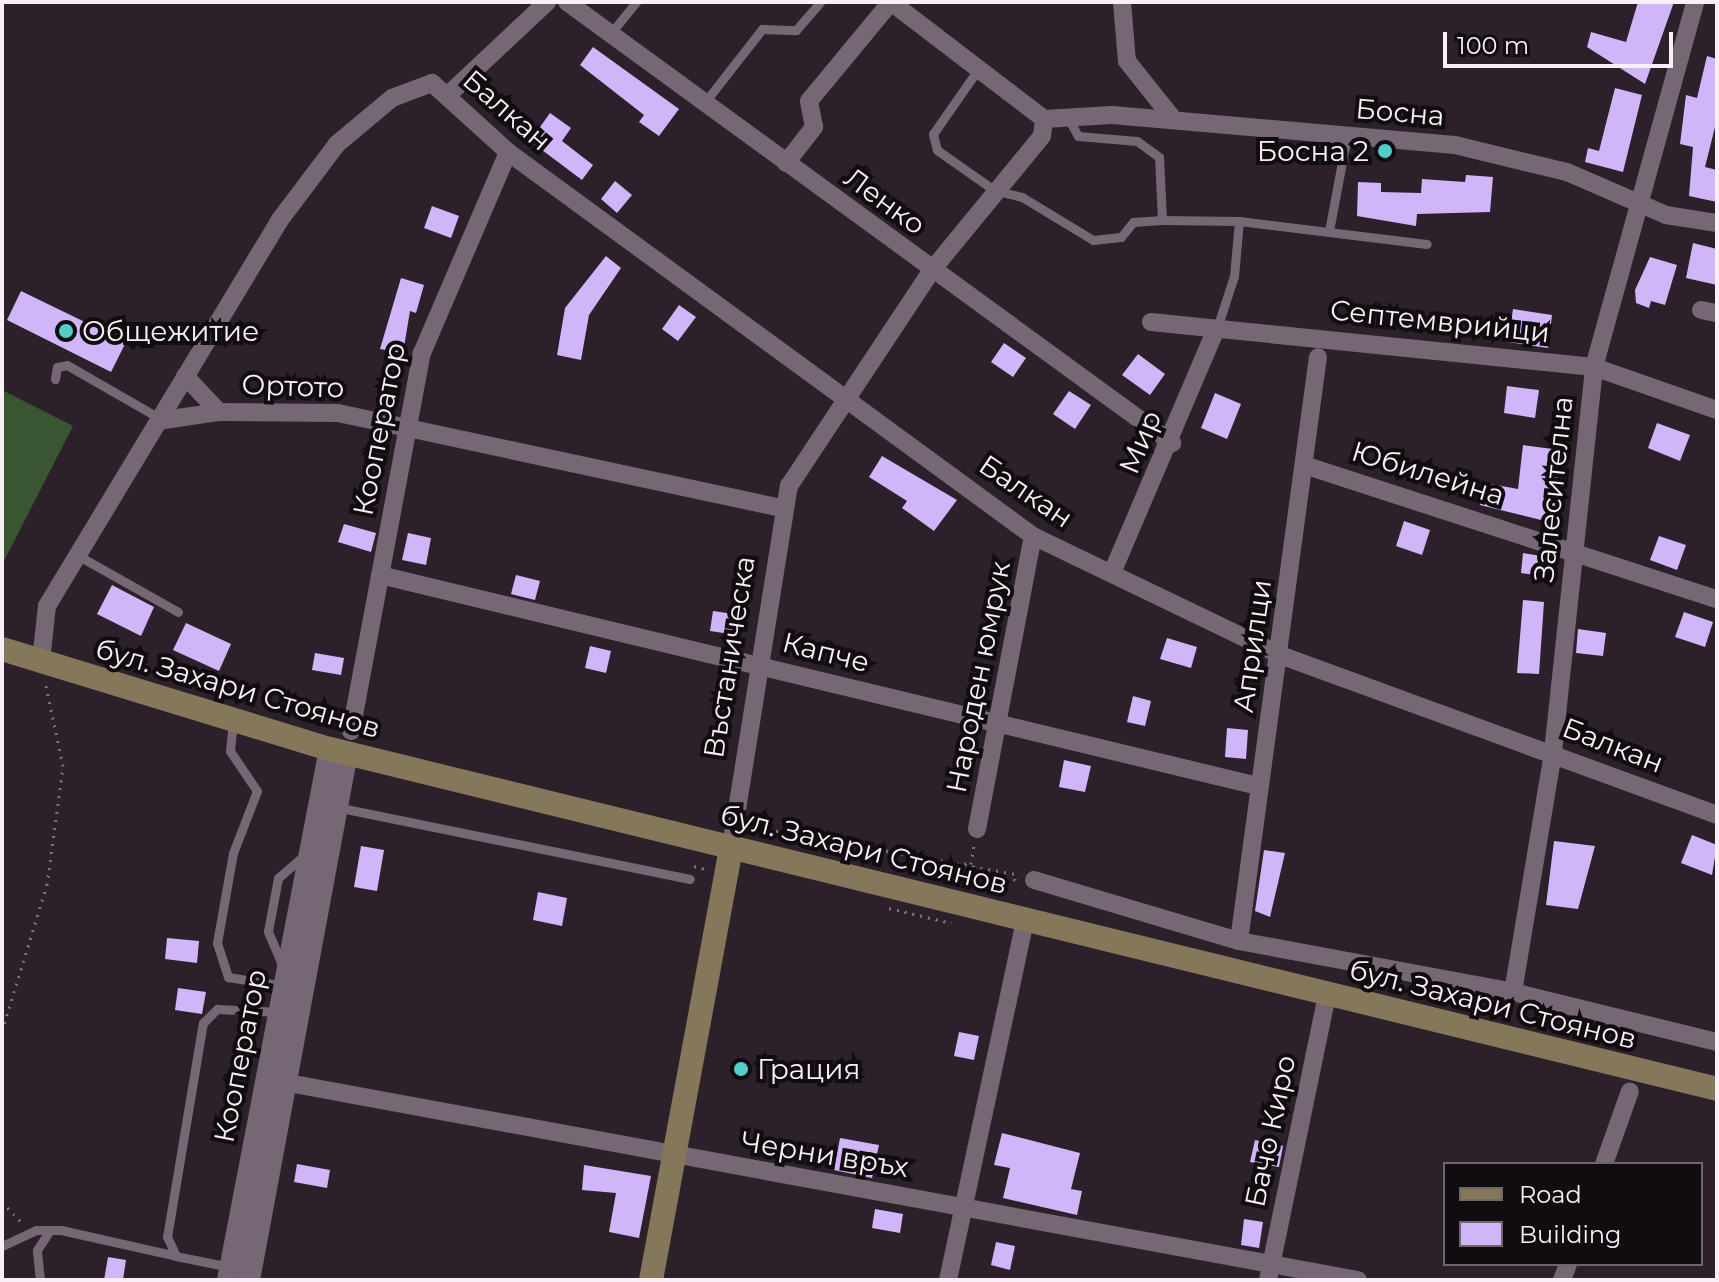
<!DOCTYPE html>
<html>
<head>
<meta charset="utf-8">
<style>
  body { margin:0 }
  #map { position:relative; width:1719px; height:1282px; overflow:hidden; background:#2c202b; font-family:Montserrat,sans-serif }
  div>[style] { position:absolute }
  [style*='--x'] { left:calc(var(--x)*1px); top:calc(var(--y)*1px); width:calc(var(--w)*1px); rotate:calc(var(--a)*1deg) }
  .green>* { inset:0; background:#3a5532 }
  .building>* { inset:0; background:#d0b6f8 }
  .path>* { height:3px; margin-top:-1.5px; transform-origin:0; background:repeating-linear-gradient(90deg,#7c717b 0 2px,transparent 0 8px) }
  .service>* { height:9px; margin:-4.5px; padding:0 4.5px; transform-origin:4.5px; border-radius:4.5px; background:#766774 }
  .minor>* { height:18px; margin:-9px; padding:0 9px; transform-origin:9px; border-radius:9px; background:#766774 }
  .tertiary>* { height:22px; margin:-11px; padding:0 11px; transform-origin:11px; border-radius:11px; background:#766774 }
  .secondary>* { height:24px; margin:-12px; padding:0 12px; transform-origin:12px; border-radius:12px; background:#85785a }
  .dots>* { width:22px; height:22px; translate:-50% -50%; box-sizing:border-box; border:4px solid #110c10; border-radius:50% }
  span { translate:-50% -50%; white-space:nowrap; text-align:center; line-height:1.15; -webkit-text-stroke:8px #110c10; paint-order:stroke }
  .street-label { font-size:28px; color:#f8eff7 }
  .poi-label { font-size:28px; color:#f8eff7 }
  .right { translate:-100% -50%; text-align:right }
  .left { translate:0 -50%; text-align:left }
  .frame { position:absolute; inset:0; border:4px solid #f8eff7; pointer-events:none }
  .legend { position:absolute; left:1443px; top:1162px; width:260px; height:104px; box-sizing:border-box; background:#110c10; border:2px solid #6d676c; margin:0; padding:10px 14px; list-style:none; font-size:24px; color:#f8eff7 }
  .legend li { display:flex; align-items:center; gap:16px; height:40px }
  .legend b { width:40px; border:2px solid #6d676c }
  .scale { position:absolute; left:1443px; top:32px; width:230px; height:36px; box-sizing:border-box; border:4px solid #f8eff7; border-top:0; padding-left:10px; font-size:24px; line-height:28px; white-space:nowrap; color:#f8eff7; -webkit-text-stroke:6px #110c10; paint-order:stroke }
</style>
</head>
<body>
<div id="map">
  <div class="green">
    <div style="clip-path:polygon(2px 390px,73px 426px,2px 565px)"></div>
  </div>
  <div class="building">
    <div style="clip-path:polygon(1638px 2px,1674px 2px,1645px 84px,1587px 47px,1591px 32px,1626px 42px)"></div>
    <div style="clip-path:polygon(593px 47px,679px 109px,659px 136px,639px 122px,644px 115px,580px 65px)"></div>
    <div style="clip-path:polygon(1707px 56px,1717px 59px,1717px 119px,1705px 167px,1717px 170px,1717px 202px,1689px 196px,1693px 147px,1680px 144px,1686px 95px,1697px 98px)"></div>
    <div style="clip-path:polygon(1615px 88px,1642px 95px,1623px 172px,1585px 162px,1588px 148px,1599px 151px)"></div>
    <div style="clip-path:polygon(550px 113px,571px 128px,562px 141px,593px 165px,582px 180px,530px 141px)"></div>
    <div style="clip-path:polygon(1466px 175px,1493px 177px,1490px 212px,1417px 214px,1416px 226px,1357px 216px,1358px 182px,1381px 183px,1381px 192px,1421px 193px,1422px 179px,1465px 182px)"></div>
    <div style="clip-path:polygon(615px 181px,632px 195px,617px 213px,601px 199px)"></div>
    <div style="clip-path:polygon(432px 206px,459px 216px,451px 238px,424px 228px)"></div>
    <div style="clip-path:polygon(1693px 243px,1717px 249px,1717px 285px,1686px 278px)"></div>
    <div style="clip-path:polygon(606px 256px,621px 268px,589px 315px,581px 360px,557px 355px,565px 308px)"></div>
    <div style="clip-path:polygon(1650px 257px,1677px 265px,1665px 305px,1651px 301px,1649px 308px,1636px 303px,1635px 290px)"></div>
    <div style="clip-path:polygon(401px 278px,424px 285px,416px 313px,410px 311px,403px 353px,380px 349px)"></div>
    <div style="clip-path:polygon(21px 291px,126px 342px,111px 372px,7px 320px)"></div>
    <div style="clip-path:polygon(679px 305px,696px 317px,678px 341px,662px 329px)"></div>
    <div style="clip-path:polygon(1513px 309px,1552px 315px,1548px 348px,1508px 342px)"></div>
    <div style="clip-path:polygon(1004px 343px,1026px 358px,1013px 377px,991px 362px)"></div>
    <div style="clip-path:polygon(1138px 354px,1165px 374px,1150px 395px,1122px 375px)"></div>
    <div style="clip-path:polygon(1507px 386px,1539px 390px,1535px 418px,1504px 413px)"></div>
    <div style="clip-path:polygon(1069px 391px,1091px 405px,1075px 429px,1053px 414px)"></div>
    <div style="clip-path:polygon(1215px 393px,1241px 404px,1227px 439px,1201px 428px)"></div>
    <div style="clip-path:polygon(1657px 423px,1690px 435px,1680px 461px,1648px 448px)"></div>
    <div style="clip-path:polygon(1523px 445px,1560px 450px,1553px 523px,1480px 505px,1485px 483px,1518px 489px)"></div>
    <div style="clip-path:polygon(882px 456px,957px 500px,934px 531px,902px 508px,907px 501px,869px 477px)"></div>
    <div style="clip-path:polygon(1404px 521px,1430px 530px,1422px 555px,1396px 546px)"></div>
    <div style="clip-path:polygon(344px 524px,376px 533px,371px 552px,338px 542px)"></div>
    <div style="clip-path:polygon(408px 533px,431px 538px,426px 565px,402px 560px)"></div>
    <div style="clip-path:polygon(1659px 536px,1686px 545px,1677px 570px,1650px 560px)"></div>
    <div style="clip-path:polygon(1523px 553px,1548px 557px,1545px 576px,1521px 573px)"></div>
    <div style="clip-path:polygon(516px 575px,540px 581px,535px 600px,511px 594px)"></div>
    <div style="clip-path:polygon(112px 585px,154px 607px,141px 636px,97px 614px)"></div>
    <div style="clip-path:polygon(1523px 600px,1544px 602px,1539px 674px,1517px 673px)"></div>
    <div style="clip-path:polygon(713px 611px,741px 615px,737px 635px,710px 631px)"></div>
    <div style="clip-path:polygon(1684px 612px,1713px 622px,1705px 647px,1675px 637px)"></div>
    <div style="clip-path:polygon(186px 623px,231px 644px,219px 671px,173px 650px)"></div>
    <div style="clip-path:polygon(1578px 629px,1606px 633px,1603px 656px,1576px 653px)"></div>
    <div style="clip-path:polygon(1167px 638px,1197px 647px,1191px 668px,1160px 659px)"></div>
    <div style="clip-path:polygon(590px 646px,611px 651px,606px 673px,585px 668px)"></div>
    <div style="clip-path:polygon(315px 653px,344px 658px,341px 675px,312px 670px)"></div>
    <div style="clip-path:polygon(1133px 696px,1151px 701px,1145px 726px,1127px 722px)"></div>
    <div style="clip-path:polygon(1227px 728px,1248px 730px,1246px 759px,1225px 757px)"></div>
    <div style="clip-path:polygon(1064px 760px,1091px 766px,1085px 792px,1059px 787px)"></div>
    <div style="clip-path:polygon(1692px 835px,1717px 845px,1712px 875px,1681px 863px)"></div>
    <div style="clip-path:polygon(1554px 841px,1595px 846px,1578px 909px,1546px 905px)"></div>
    <div style="clip-path:polygon(361px 846px,384px 850px,377px 891px,354px 887px)"></div>
    <div style="clip-path:polygon(1264px 850px,1285px 853px,1270px 917px,1255px 911px)"></div>
    <div style="clip-path:polygon(538px 892px,567px 898px,562px 926px,533px 920px)"></div>
    <div style="clip-path:polygon(167px 938px,199px 941px,197px 963px,165px 959px)"></div>
    <div style="clip-path:polygon(178px 988px,206px 992px,202px 1014px,175px 1010px)"></div>
    <div style="clip-path:polygon(959px 1032px,979px 1036px,974px 1060px,954px 1056px)"></div>
    <div style="clip-path:polygon(1002px 1133px,1080px 1153px,1071px 1189px,1082px 1191px,1077px 1215px,1003px 1198px,1010px 1168px,994px 1165px)"></div>
    <div style="clip-path:polygon(840px 1138px,879px 1145px,872px 1178px,834px 1170px)"></div>
    <div style="clip-path:polygon(1255px 1140px,1283px 1146px,1279px 1167px,1250px 1162px)"></div>
    <div style="clip-path:polygon(297px 1164px,330px 1170px,327px 1188px,294px 1182px)"></div>
    <div style="clip-path:polygon(584px 1165px,651px 1176px,639px 1238px,609px 1232px,616px 1193px,582px 1190px)"></div>
    <div style="clip-path:polygon(875px 1209px,903px 1214px,900px 1233px,872px 1228px)"></div>
    <div style="clip-path:polygon(1244px 1219px,1263px 1222px,1259px 1248px,1241px 1245px)"></div>
    <div style="clip-path:polygon(996px 1242px,1015px 1246px,1010px 1270px,991px 1265px)"></div>
    <div style="clip-path:polygon(108px 1257px,126px 1260px,123px 1280px,104px 1280px)"></div>
  </div>
  <div class="path">
    <div style="--x:760;--y:828;--w:264;--a:10.2"></div>
    <div style="--x:964;--y:863;--w:29;--a:25"></div>
    <div style="--x:990;--y:875;--w:25;--a:11"></div>
    <div style="--x:1015;--y:880;--w:7;--a:-90"></div>
    <div style="--x:971;--y:864;--w:20;--a:-81"></div>
    <div style="--x:694;--y:866;--w:16;--a:15"></div>
    <div style="--x:889;--y:908;--w:64;--a:13.6"></div>
    <div style="--x:2;--y:1031;--w:153;--a:-72.9"></div>
    <div style="--x:47;--y:885;--w:120;--a:-82.3"></div>
    <div style="--x:63;--y:766;--w:87;--a:-102"></div>
    <div style="--x:2;--y:1124;--w:41;--a:90"></div>
    <div style="--x:2;--y:1202;--w:29;--a:46"></div>
  </div>
  <div class="service">
    <div style="--x:611;--y:33;--w:40;--a:-51"></div>
    <div style="--x:979;--y:68;--w:80;--a:124.9"></div>
    <div style="--x:933;--y:134;--w:16;--a:76"></div>
    <div style="--x:937;--y:150;--w:70;--a:35.1"></div>
    <div style="--x:994;--y:190;--w:29;--a:14"></div>
    <div style="--x:1022;--y:197;--w:83;--a:31.2"></div>
    <div style="--x:1093;--y:240;--w:28;--a:-6"></div>
    <div style="--x:1121;--y:237;--w:19;--a:-51"></div>
    <div style="--x:1133;--y:222;--w:29;--a:-4"></div>
    <div style="--x:1162;--y:220;--w:63;--a:-92.7"></div>
    <div style="--x:1159;--y:157;--w:27;--a:-144"></div>
    <div style="--x:1137;--y:141;--w:59;--a:-175.2"></div>
    <div style="--x:1078;--y:136;--w:21;--a:-119"></div>
    <div style="--x:705;--y:102;--w:93;--a:-52"></div>
    <div style="--x:762;--y:29;--w:34;--a:2"></div>
    <div style="--x:796;--y:30;--w:37;--a:-49"></div>
    <div style="--x:1162;--y:220;--w:77;--a:0.7"></div>
    <div style="--x:1239;--y:221;--w:55;--a:95.2"></div>
    <div style="--x:1234;--y:276;--w:55;--a:108.1"></div>
    <div style="--x:1239;--y:221;--w:189;--a:7"></div>
    <div style="--x:1329;--y:231;--w:97;--a:-79.3"></div>
    <div style="--x:55;--y:379;--w:12;--a:-81"></div>
    <div style="--x:57;--y:367;--w:10;--a:-11"></div>
    <div style="--x:67;--y:365;--w:108;--a:29.9"></div>
    <div style="--x:77;--y:555;--w:116;--a:29.4"></div>
    <div style="--x:233;--y:722;--w:29;--a:96"></div>
    <div style="--x:230;--y:751;--w:48;--a:56"></div>
    <div style="--x:257;--y:791;--w:66;--a:111.2"></div>
    <div style="--x:233;--y:853;--w:91;--a:100.1"></div>
    <div style="--x:217;--y:943;--w:36;--a:72"></div>
    <div style="--x:228;--y:977;--w:57;--a:9.1"></div>
    <div style="--x:336;--y:807;--w:361;--a:11.5"></div>
    <div style="--x:283;--y:967;--w:39;--a:-113"></div>
    <div style="--x:268;--y:931;--w:54;--a:-79.3"></div>
    <div style="--x:278;--y:878;--w:35;--a:-41"></div>
    <div style="--x:2;--y:1246;--w:38;--a:-25"></div>
    <div style="--x:36;--y:1230;--w:25;--a:0"></div>
    <div style="--x:61;--y:1230;--w:118;--a:12.7"></div>
    <div style="--x:230;--y:1267;--w:55;--a:-168.5"></div>
    <div style="--x:176;--y:1256;--w:21;--a:-115"></div>
    <div style="--x:167;--y:1237;--w:217;--a:-80.5"></div>
    <div style="--x:203;--y:1023;--w:20;--a:-45"></div>
    <div style="--x:217;--y:1009;--w:62;--a:2.8"></div>
    <div style="--x:40;--y:1280;--w:30;--a:-96"></div>
    <div style="--x:37;--y:1250;--w:20;--a:-57"></div>
  </div>
  <div class="minor">
    <div style="--x:567;--y:2;--w:749;--a:36.09"></div>
    <div style="--x:1122;--y:2;--w:59;--a:85.2"></div>
    <div style="--x:1127;--y:61;--w:75;--a:51.5"></div>
    <div style="--x:448;--y:95;--w:136;--a:-43.2"></div>
    <div style="--x:1044;--y:119;--w:68;--a:-3.4"></div>
    <div style="--x:1112;--y:115;--w:344;--a:5"></div>
    <div style="--x:1455;--y:145;--w:115;--a:13.6"></div>
    <div style="--x:1567;--y:172;--w:108;--a:23.5"></div>
    <div style="--x:1666;--y:215;--w:52;--a:8.9"></div>
    <div style="--x:786;--y:163;--w:46;--a:-52.1"></div>
    <div style="--x:814;--y:127;--w:26;--a:-101"></div>
    <div style="--x:809;--y:101;--w:129;--a:-50.4"></div>
    <div style="--x:891;--y:2;--w:193;--a:37.4"></div>
    <div style="--x:1701;--y:310;--w:16;--a:11"></div>
    <div style="--x:1151;--y:322;--w:445;--a:5.8"></div>
    <div style="--x:1594;--y:367;--w:130;--a:19.3"></div>
    <div style="--x:185;--y:376;--w:50;--a:46.6"></div>
    <div style="--x:164;--y:420;--w:56;--a:-8.3"></div>
    <div style="--x:219;--y:412;--w:119;--a:0.5"></div>
    <div style="--x:338;--y:413;--w:454;--a:12.1"></div>
    <div style="--x:1304;--y:465;--w:434;--a:18"></div>
    <div style="--x:1112;--y:573;--w:263;--a:-66.9"></div>
    <div style="--x:380;--y:575;--w:903;--a:13.51"></div>
    <div style="--x:41;--y:661;--w:55;--a:-83.8"></div>
    <div style="--x:47;--y:606;--w:449;--a:-58.9"></div>
    <div style="--x:279;--y:221;--w:96;--a:-53"></div>
    <div style="--x:337;--y:144;--w:72;--a:-39.9"></div>
    <div style="--x:392;--y:98;--w:43;--a:-20.6"></div>
    <div style="--x:432;--y:83;--w:103;--a:42.2"></div>
    <div style="--x:508;--y:152;--w:650;--a:36.18"></div>
    <div style="--x:1033;--y:536;--w:274;--a:25.7"></div>
    <div style="--x:1280;--y:655;--w:465;--a:20.1"></div>
    <div style="--x:351;--y:731;--w:385;--a:-79.4"></div>
    <div style="--x:422;--y:353;--w:219;--a:-66.8"></div>
    <div style="--x:977;--y:829;--w:298;--a:-79.2"></div>
    <div style="--x:731;--y:847;--w:366;--a:-80.9"></div>
    <div style="--x:789;--y:486;--w:259;--a:-56.5"></div>
    <div style="--x:932;--y:270;--w:173;--a:-50.6"></div>
    <div style="--x:1042;--y:136;--w:17;--a:-83"></div>
    <div style="--x:1034;--y:880;--w:214;--a:16.6"></div>
    <div style="--x:1239;--y:941;--w:279;--a:10.5"></div>
    <div style="--x:1513;--y:992;--w:210;--a:13.8"></div>
    <div style="--x:1239;--y:941;--w:589;--a:-82.3"></div>
    <div style="--x:1513;--y:992;--w:243;--a:-80.5"></div>
    <div style="--x:1553;--y:752;--w:387;--a:-83.9"></div>
    <div style="--x:1594;--y:367;--w:379;--a:-74.5"></div>
    <div style="--x:283;--y:1082;--w:1093;--a:10.44"></div>
    <div style="--x:1604;--y:1164;--w:77;--a:-70.4"></div>
    <div style="--x:948;--y:1280;--w:368;--a:-77.9"></div>
    <div style="--x:1268;--y:1280;--w:292;--a:-78.3"></div>
    <div style="--x:1562;--y:1280;--w:17;--a:-69"></div>
  </div>
  <div class="tertiary">
    <div style="--x:228;--y:1280;--w:541;--a:-79.13"></div>
    <div style="--x:249;--y:1280;--w:536;--a:-79.47"></div>
  </div>
  <div class="secondary">
    <div style="--x:2;--y:649;--w:343;--a:17"></div>
    <div style="--x:330;--y:749;--w:1428;--a:13.77"></div>
    <div style="--x:651;--y:1280;--w:440;--a:-79.5"></div>
  </div>
  <div class="dots">
    <div style="left:1385px;top:151px;background:#53cdca"></div>
    <div style="left:66px;top:331px;background:#53cdca"></div>
    <div style="left:741px;top:1069px;background:#53cdca"></div>
  </div>
  <div class="street-label">
    <span style="left:507px;top:110px;rotate:41deg">Балкан</span>
    <span style="left:1400px;top:112px;rotate:5deg">Босна</span>
    <span style="left:885px;top:201px;rotate:36deg">Ленко</span>
    <span style="left:1440px;top:321px;rotate:6deg">Септемврийци</span>
    <span style="left:293px;top:386px;rotate:2deg">Ортото</span>
    <span style="left:379px;top:429px;rotate:-79deg">Кооператор</span>
    <span style="left:1140px;top:442px;rotate:-67deg">Мир</span>
    <span style="left:1428px;top:473px;rotate:17deg">Юбилейна</span>
    <span style="left:1553px;top:489px;rotate:-84deg">Залесителна</span>
    <span style="left:1026px;top:491px;rotate:34deg">Балкан</span>
    <span style="left:1252px;top:646px;rotate:-82deg">Априлци</span>
    <span style="left:826px;top:652px;rotate:14deg">Капче</span>
    <span style="left:729px;top:657px;rotate:-81deg">Въстаническа</span>
    <span style="left:978px;top:677px;rotate:-79deg">Народен юмрук</span>
    <span style="left:238px;top:688px;rotate:16deg">бул. Захари Стоянов</span>
    <span style="left:1613px;top:745px;rotate:21deg">Балкан</span>
    <span style="left:864px;top:849px;rotate:14deg">бул. Захари Стоянов</span>
    <span style="left:1493px;top:1004px;rotate:14deg">бул. Захари Стоянов</span>
    <span style="left:240px;top:1056px;rotate:-79deg">Кооператор</span>
    <span style="left:1270px;top:1131px;rotate:-78deg">Бачо Киро</span>
    <span style="left:825px;top:1154px;rotate:9deg">Черни връх</span>
  </div>
  <div class="poi-label">
    <span class="right" style="left:1369px;top:151px">Босна 2</span>
    <span class="left" style="left:82px;top:331px">Общежитие</span>
    <span class="left" style="left:757px;top:1069px">Грация</span>
  </div>
  <div class="frame"></div>
  <ul class="legend">
  <li><b style="height:10px;background:#85785a"></b>Road</li>
  <li><b style="height:22px;background:#d0b6f8"></b>Building</li>
  </ul>
  <div class="scale">100 m</div>
</div>
</body>
</html>
